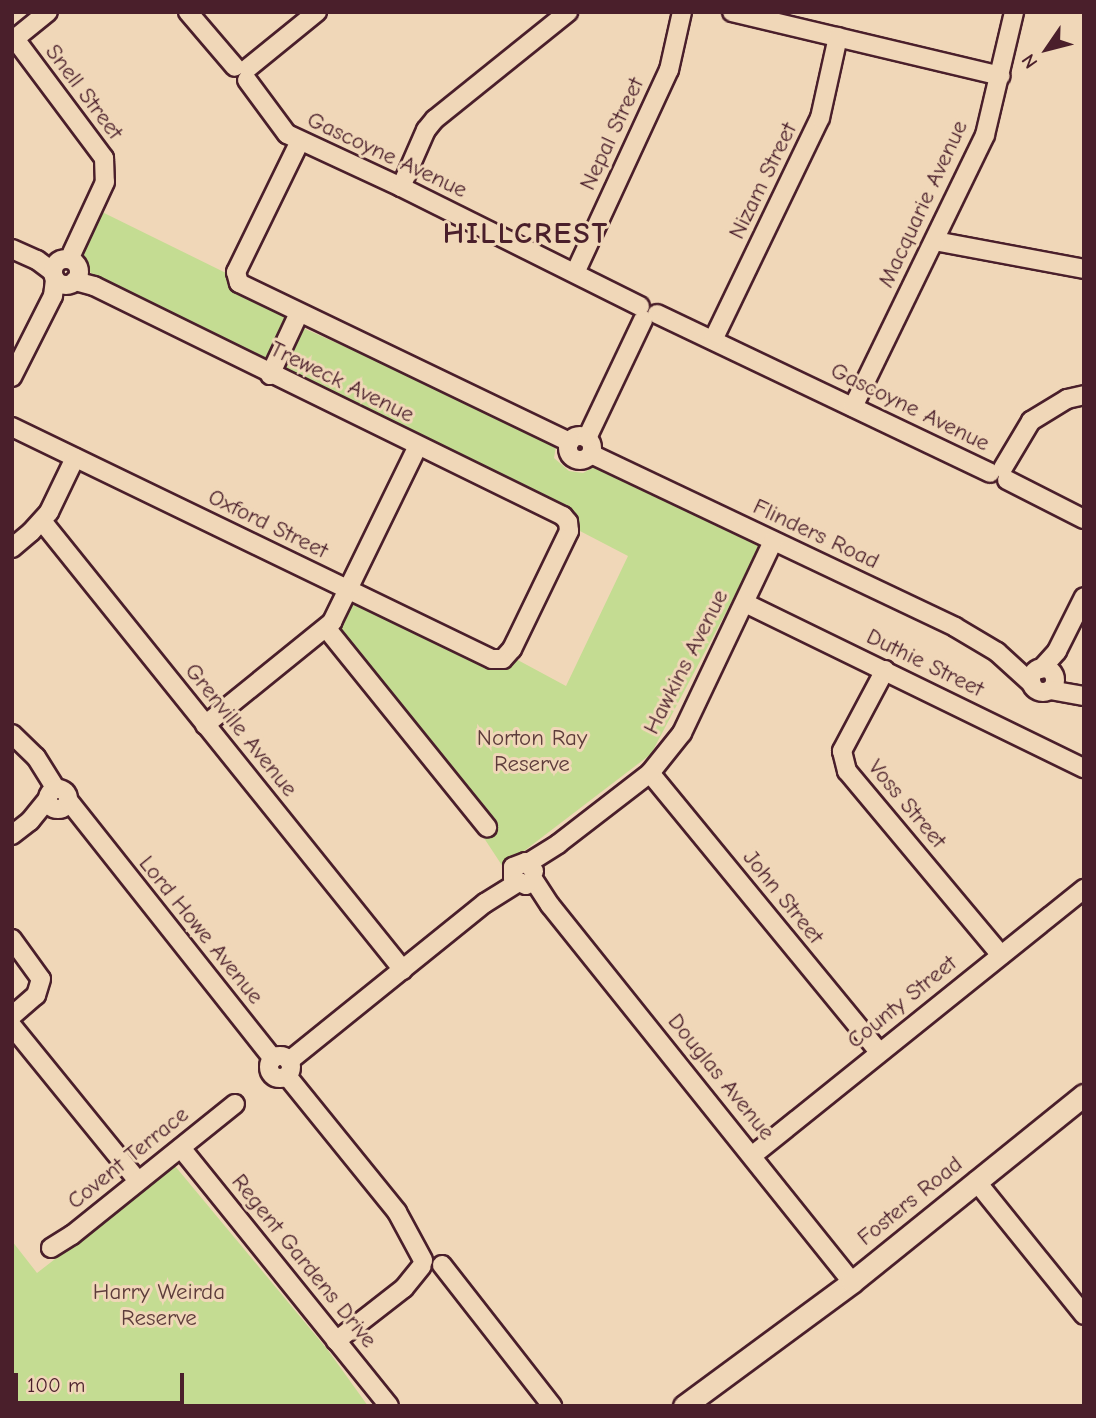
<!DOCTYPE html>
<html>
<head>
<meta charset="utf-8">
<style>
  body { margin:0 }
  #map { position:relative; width:1096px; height:1418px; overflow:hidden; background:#f0d7b8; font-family:"Comic Neue",sans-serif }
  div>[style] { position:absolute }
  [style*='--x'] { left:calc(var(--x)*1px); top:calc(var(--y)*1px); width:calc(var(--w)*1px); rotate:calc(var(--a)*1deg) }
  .green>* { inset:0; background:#c4dc92 }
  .roads { filter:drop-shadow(2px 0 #4a1f2b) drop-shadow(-2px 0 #4a1f2b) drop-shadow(0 2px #4a1f2b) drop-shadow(0 -2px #4a1f2b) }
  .minor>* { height:18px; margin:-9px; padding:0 9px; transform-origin:9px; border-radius:9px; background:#f0d7b8 }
  .minor>.ring { margin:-9px; padding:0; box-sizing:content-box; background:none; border:18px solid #f0d7b8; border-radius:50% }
  .major>* { height:21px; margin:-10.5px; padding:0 10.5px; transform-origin:10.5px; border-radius:10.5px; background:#f0d7b8 }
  span { translate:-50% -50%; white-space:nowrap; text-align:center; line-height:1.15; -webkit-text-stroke:6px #f0d7b8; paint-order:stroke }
  .street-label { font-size:23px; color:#4a1f2b }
  .park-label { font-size:23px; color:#5c3b3a }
  .district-label { font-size:30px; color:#4a1f2b; font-weight:700; letter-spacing:2px }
  .frame { position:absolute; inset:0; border:14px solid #4a1f2b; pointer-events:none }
  .north { position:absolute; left:1012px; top:14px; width:70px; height:70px; -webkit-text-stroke:5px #f0d7b8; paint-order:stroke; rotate:235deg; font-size:19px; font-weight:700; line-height:28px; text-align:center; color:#4a1f2b }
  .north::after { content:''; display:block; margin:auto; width:24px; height:32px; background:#4a1f2b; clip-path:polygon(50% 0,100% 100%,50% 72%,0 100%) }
  .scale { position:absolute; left:14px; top:1373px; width:170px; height:32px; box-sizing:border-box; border:4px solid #4a1f2b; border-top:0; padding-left:9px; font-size:21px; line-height:24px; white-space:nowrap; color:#4a1f2b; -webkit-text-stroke:5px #f0d7b8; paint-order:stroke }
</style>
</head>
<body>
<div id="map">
  <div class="green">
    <div style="clip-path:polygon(98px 210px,228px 274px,291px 315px,268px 368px,95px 280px,81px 256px)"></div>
    <div style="clip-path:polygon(303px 328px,557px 441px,554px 458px,569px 471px,583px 473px,598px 465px,762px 544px,651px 754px,503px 867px,484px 838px,498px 828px,338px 630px,352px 603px,478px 662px,514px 658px,566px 686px,628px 556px,578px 530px,571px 511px,282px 373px)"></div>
    <div style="clip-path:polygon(175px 1166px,327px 1349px,368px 1406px,12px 1406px,12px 1241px,37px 1273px)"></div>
  </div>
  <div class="roads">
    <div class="minor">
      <div style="--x:188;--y:12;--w:72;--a:49.5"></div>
      <div style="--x:732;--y:12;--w:276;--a:13.4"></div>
      <div style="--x:15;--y:39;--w:149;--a:53.2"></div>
      <div style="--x:104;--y:158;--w:24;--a:88"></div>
      <div style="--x:105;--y:182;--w:78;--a:114.9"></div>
      <div style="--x:12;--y:41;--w:46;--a:-38.9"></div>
      <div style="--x:248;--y:68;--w:89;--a:-39.1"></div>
      <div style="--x:247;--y:80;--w:67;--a:53.5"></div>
      <div style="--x:287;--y:134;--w:126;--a:24.9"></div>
      <div style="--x:401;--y:187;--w:267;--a:26.5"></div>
      <div style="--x:300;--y:141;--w:146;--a:116"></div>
      <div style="--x:236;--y:272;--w:11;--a:75"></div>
      <div style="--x:239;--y:283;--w:367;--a:25.7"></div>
      <div style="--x:401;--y:187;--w:62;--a:-66.3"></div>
      <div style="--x:426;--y:130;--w:14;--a:-51"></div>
      <div style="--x:435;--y:119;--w:171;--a:-38.8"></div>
      <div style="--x:935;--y:241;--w:152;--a:10.6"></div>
      <div style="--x:12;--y:249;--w:27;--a:24"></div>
      <div style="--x:37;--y:260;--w:20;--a:37"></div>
      <div class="ring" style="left:53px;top:259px;width:8px;height:8px"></div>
      <div style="--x:575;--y:273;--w:224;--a:-65.2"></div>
      <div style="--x:669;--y:70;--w:59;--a:-77.4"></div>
      <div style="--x:657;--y:314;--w:369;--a:25.5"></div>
      <div style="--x:713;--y:340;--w:246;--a:-64.3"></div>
      <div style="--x:820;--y:118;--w:83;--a:-77.5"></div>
      <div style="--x:270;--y:375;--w:68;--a:-64.9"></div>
      <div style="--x:12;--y:377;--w:91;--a:-63.2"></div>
      <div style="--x:53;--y:296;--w:17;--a:-83"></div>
      <div style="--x:853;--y:407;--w:302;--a:-64.1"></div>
      <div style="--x:985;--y:135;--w:126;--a:-76.7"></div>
      <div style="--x:12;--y:427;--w:533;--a:25.8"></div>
      <div style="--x:492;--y:659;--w:11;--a:0"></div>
      <div style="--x:503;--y:659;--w:13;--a:-48"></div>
      <div style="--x:512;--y:649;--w:131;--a:-64.2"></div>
      <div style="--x:569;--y:531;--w:9;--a:-96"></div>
      <div style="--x:568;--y:522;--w:8;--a:-130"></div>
      <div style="--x:563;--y:516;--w:522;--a:-153.88"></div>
      <div style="--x:94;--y:286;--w:20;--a:-165"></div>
      <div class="ring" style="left:568px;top:436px;width:6px;height:6px"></div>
      <div style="--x:587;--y:438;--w:131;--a:-64.6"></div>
      <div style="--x:591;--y:454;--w:403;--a:25.4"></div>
      <div style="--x:955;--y:627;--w:49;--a:30.8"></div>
      <div style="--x:997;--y:652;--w:47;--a:42.4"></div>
      <div style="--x:1003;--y:468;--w:55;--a:-59.2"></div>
      <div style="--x:1031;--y:421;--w:42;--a:-31.4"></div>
      <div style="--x:1067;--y:399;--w:17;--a:-13"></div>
      <div style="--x:1007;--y:480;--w:86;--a:26.9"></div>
      <div style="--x:42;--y:521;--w:576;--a:51.2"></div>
      <div style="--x:12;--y:548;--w:25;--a:-40"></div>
      <div style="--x:31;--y:532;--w:27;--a:-48"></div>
      <div style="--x:49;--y:512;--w:60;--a:-64.3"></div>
      <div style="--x:745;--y:603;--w:377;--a:26"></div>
      <div style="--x:327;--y:629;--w:255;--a:51.1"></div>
      <div class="ring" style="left:1031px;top:668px;width:6px;height:6px"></div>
      <div style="--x:1041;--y:669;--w:24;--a:-48"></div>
      <div style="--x:1057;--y:651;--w:60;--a:-63.4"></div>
      <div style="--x:885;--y:670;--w:92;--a:118"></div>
      <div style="--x:842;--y:751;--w:21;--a:76"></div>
      <div style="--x:847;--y:771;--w:240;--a:50.1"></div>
      <div style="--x:1050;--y:690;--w:35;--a:10"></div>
      <div style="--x:205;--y:725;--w:164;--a:-39"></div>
      <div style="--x:332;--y:622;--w:196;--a:-64"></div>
      <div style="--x:12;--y:734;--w:33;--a:44"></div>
      <div style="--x:36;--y:757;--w:38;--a:58"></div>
      <div style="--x:650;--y:773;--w:361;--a:50.6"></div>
      <div class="ring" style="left:48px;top:789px;width:2px;height:2px"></div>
      <div style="--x:68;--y:800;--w:330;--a:51.6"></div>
      <div style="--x:12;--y:835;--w:23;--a:-38"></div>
      <div style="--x:30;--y:821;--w:28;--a:-51"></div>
      <div style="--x:528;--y:863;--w:36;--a:-32"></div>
      <div style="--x:558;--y:844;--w:116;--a:-37.7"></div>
      <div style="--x:650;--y:773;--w:51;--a:-51.3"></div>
      <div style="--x:682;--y:733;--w:212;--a:-64.6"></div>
      <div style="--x:533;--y:879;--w:31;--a:57"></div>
      <div style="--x:550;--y:905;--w:483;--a:51.3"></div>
      <div style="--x:526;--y:885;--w:14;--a:-155"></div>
      <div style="--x:513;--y:879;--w:12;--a:-90"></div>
      <div style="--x:513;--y:867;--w:14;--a:-21"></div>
      <div style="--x:526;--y:862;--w:12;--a:48"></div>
      <div style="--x:12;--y:939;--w:49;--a:54.1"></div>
      <div style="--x:41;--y:979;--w:17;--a:107"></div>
      <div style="--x:36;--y:995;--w:32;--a:139"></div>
      <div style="--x:12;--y:1026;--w:198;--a:50.9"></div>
      <div class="ring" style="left:269px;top:1056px;width:4px;height:4px"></div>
      <div style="--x:289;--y:1061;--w:252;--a:-38.9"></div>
      <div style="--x:485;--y:903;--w:38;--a:-32"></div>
      <div style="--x:287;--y:1076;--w:175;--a:51"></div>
      <div style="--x:397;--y:1212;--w:55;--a:61.6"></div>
      <div style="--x:181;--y:1148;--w:331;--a:51.1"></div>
      <div style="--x:753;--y:1155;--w:425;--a:-38.8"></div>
      <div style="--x:976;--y:1181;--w:172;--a:51.1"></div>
      <div style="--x:51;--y:1248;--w:25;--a:-32"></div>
      <div style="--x:72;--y:1235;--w:209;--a:-38.8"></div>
      <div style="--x:442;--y:1265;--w:179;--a:52"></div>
      <div style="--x:336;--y:1341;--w:86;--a:-37.9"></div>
      <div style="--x:404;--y:1288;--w:28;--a:-51"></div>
    </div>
    <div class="major">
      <div style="--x:684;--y:1406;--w:209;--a:-36.4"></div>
      <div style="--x:852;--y:1282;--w:298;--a:-38.9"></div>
    </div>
  </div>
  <div class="street-label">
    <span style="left:84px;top:92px;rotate:53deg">Snell Street</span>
    <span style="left:612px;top:134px;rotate:-65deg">Nepal Street</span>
    <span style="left:387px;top:155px;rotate:25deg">Gascoyne Avenue</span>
    <span style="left:763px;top:181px;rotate:-64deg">Nizam Street</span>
    <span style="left:923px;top:204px;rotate:-65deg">Macquarie Avenue</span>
    <span style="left:342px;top:382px;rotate:26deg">Treweck Avenue</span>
    <span style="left:910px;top:407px;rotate:26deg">Gascoyne Avenue</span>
    <span style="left:268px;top:524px;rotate:26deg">Oxford Street</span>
    <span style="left:816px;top:534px;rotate:25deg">Flinders Road</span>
    <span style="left:686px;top:662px;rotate:-63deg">Hawkins Avenue</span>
    <span style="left:925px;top:663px;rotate:26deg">Duthie Street</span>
    <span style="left:241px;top:730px;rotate:51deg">Grenville Avenue</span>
    <span style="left:907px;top:804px;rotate:50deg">Voss Street</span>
    <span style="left:783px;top:897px;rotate:51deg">John Street</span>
    <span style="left:201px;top:930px;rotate:51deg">Lord Howe Avenue</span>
    <span style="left:902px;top:1002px;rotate:-39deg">County Street</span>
    <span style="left:721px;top:1077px;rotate:51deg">Douglas Avenue</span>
    <span style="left:128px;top:1158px;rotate:-39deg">Covent Terrace</span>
    <span style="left:910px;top:1201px;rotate:-39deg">Fosters Road</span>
    <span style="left:304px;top:1261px;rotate:51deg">Regent Gardens Drive</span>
  </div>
  <div class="park-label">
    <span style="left:532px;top:751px">Norton Ray<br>Reserve</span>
    <span style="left:159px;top:1305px">Harry Weirda<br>Reserve</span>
  </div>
  <div class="district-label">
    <span style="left:526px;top:234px">HILLCREST</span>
  </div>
  <div class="frame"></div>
  <div class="north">N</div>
  <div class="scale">100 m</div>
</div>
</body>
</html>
